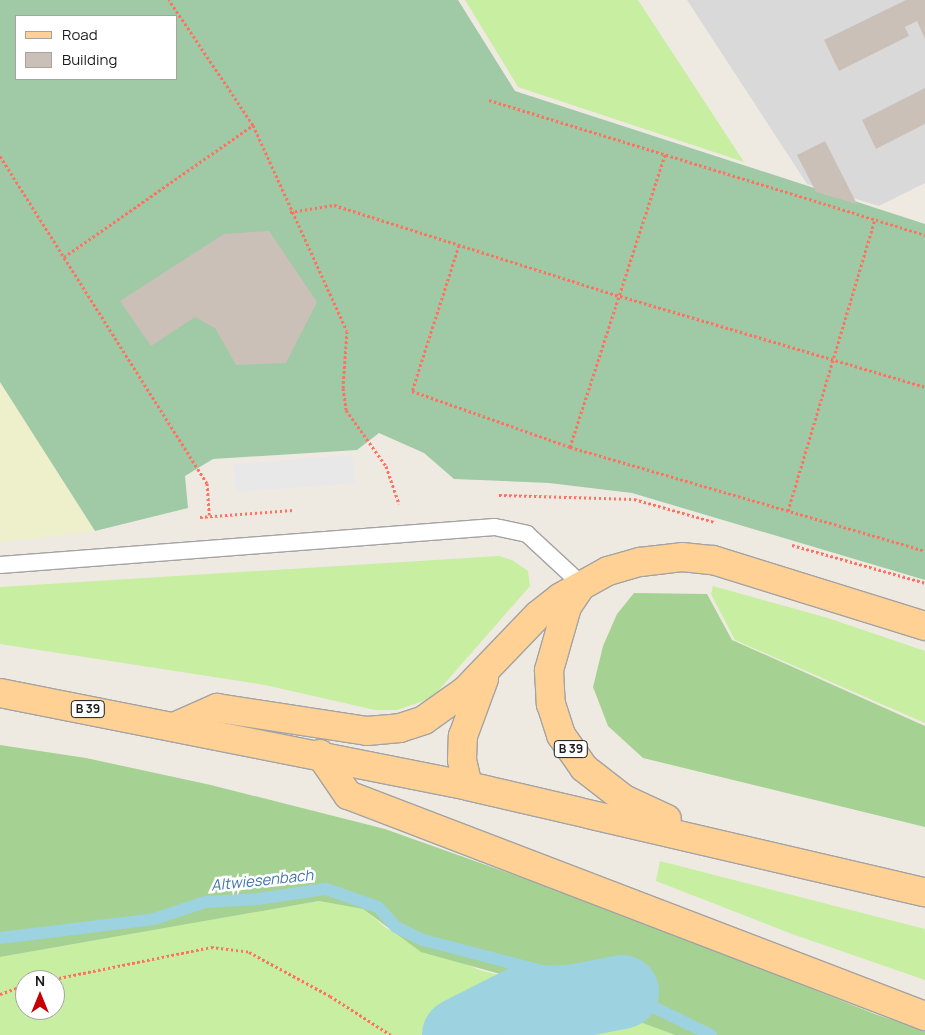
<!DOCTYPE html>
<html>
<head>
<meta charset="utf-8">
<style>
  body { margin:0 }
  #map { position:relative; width:925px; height:1035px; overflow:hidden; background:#efeae1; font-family:Manrope,sans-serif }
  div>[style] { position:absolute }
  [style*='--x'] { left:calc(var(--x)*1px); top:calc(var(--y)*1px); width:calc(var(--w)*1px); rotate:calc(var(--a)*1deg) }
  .residential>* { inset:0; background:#dad9d9 }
  .farmland>* { inset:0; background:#edf0ca }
  .grass>* { inset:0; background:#c7eea1 }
  .forest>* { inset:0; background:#a5d292 }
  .cemetery>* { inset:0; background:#a0c9a6 }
  .parking>* { inset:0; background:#e8e8e8 }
  .stream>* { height:12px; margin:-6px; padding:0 6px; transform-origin:6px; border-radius:6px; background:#9dd2e0 }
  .river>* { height:74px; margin:-37px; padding:0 37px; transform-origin:37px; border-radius:37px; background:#9dd2e0 }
  .building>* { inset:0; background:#cbc0b7 }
  .path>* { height:3px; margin-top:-1.5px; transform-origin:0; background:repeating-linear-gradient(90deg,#ff7161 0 2.5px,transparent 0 5px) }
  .roads { filter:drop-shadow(1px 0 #a3a3a3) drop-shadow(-1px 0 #a3a3a3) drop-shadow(0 1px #a3a3a3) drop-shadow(0 -1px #a3a3a3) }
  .lane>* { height:16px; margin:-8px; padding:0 8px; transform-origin:8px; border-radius:8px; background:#fff }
  .primary>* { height:28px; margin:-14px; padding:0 14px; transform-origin:14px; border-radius:14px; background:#ffd195 }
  span { translate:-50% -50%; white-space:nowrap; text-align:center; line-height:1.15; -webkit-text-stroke:5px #fff; paint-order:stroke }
  .shield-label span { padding:1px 4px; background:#fff; border:1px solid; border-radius:4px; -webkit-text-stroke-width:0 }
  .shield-label { font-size:12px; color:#1c1c1c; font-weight:700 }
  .water-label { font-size:15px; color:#3f76ab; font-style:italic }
  .legend { position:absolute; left:15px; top:15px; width:162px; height:65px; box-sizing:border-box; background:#fff; border:1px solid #a4a4a4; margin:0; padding:6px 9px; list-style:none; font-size:15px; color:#1c1c1c }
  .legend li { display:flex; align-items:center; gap:10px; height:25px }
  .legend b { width:25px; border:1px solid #a4a4a4 }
  .north { position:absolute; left:15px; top:970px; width:50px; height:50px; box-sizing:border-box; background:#fff; border:1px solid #a4a4a4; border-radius:50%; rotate:0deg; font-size:14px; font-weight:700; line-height:20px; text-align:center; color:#1c1c1c }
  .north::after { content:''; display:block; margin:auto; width:18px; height:22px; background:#c80001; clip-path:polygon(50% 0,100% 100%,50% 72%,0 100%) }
</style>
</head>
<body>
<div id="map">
  <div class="residential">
    <div style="clip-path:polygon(687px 0,925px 0,925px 183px,879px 206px,807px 184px)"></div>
  </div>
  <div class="farmland">
    <div style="clip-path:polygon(0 382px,95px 531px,0 542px)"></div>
  </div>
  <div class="grass">
    <div style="clip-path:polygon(465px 0,638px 0,744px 162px,518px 87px)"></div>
    <div style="clip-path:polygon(499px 556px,512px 560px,528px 571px,530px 586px,432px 698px,397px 710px,375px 710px,265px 685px,0 644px,0 587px)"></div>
    <div style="clip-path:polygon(713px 586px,828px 618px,925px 651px,925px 723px,735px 640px,711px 594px)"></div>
    <div style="clip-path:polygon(660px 861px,925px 929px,925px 980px,792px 934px,656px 881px)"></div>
    <div style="clip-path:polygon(evenodd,319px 901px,363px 909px,386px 928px,479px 970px,543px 986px,506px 988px,458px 1016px,436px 1035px,0 1035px,0 957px,319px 901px,25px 980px,55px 980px,55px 1010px,25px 1010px,25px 980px)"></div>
    <div style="clip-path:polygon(525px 1009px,617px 1013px,675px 1035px,475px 1035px)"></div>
  </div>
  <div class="forest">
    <div style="clip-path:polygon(634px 593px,707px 594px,732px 640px,925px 726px,925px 827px,643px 758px,608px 726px,593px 687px,603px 646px,617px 614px)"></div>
    <div style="clip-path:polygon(0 745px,86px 758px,211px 785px,385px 829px,629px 916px,875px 1014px,925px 1031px,925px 1035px,675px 1035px,543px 986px,421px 952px,363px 909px,319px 901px,0 957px)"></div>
  </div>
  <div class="cemetery">
    <div style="clip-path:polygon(evenodd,0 0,458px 0,515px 91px,925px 224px,925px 580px,632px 493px,549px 483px,454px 479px,424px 453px,379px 433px,357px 450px,213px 459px,185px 476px,188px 508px,95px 531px,0 382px,0 0,16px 16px,176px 16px,176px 79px,16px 79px,16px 16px)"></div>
  </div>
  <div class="parking">
    <div style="clip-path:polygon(353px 455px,355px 483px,236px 492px,234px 464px)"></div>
  </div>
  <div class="stream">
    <div style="--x:0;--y:938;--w:155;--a:-7"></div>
    <div style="--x:154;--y:919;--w:54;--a:-18.4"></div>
    <div style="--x:205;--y:902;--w:53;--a:-3.2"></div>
    <div style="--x:258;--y:899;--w:69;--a:-8.4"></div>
    <div style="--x:326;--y:889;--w:55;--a:19.1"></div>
    <div style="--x:378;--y:907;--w:27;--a:48"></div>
    <div style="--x:396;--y:927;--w:30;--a:26"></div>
    <div style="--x:423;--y:940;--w:206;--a:14.6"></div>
    <div style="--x:622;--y:992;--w:99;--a:25.8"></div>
  </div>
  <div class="river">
    <div style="--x:459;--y:1035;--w:71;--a:-26.9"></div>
    <div style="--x:522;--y:1003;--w:48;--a:-1.2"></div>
    <div style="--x:570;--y:1002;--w:53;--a:-10.9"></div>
  </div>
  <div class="building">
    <div style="clip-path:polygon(906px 0,925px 0,925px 39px,917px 21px,905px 27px,909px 36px,839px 71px,824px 40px)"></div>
    <div style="clip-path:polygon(925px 88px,925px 124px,876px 149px,862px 120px)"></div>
    <div style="clip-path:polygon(825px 141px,857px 204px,816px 192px,797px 155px)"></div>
    <div style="clip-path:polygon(269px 231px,317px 302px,286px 363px,236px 365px,215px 328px,195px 317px,151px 346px,120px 301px,224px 234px)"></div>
  </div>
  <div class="path">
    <div style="--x:489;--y:100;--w:456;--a:17.2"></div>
    <div style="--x:253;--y:125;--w:226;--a:65.5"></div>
    <div style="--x:347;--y:331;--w:57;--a:94"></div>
    <div style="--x:343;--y:388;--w:22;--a:82"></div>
    <div style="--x:346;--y:410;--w:69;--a:54.5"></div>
    <div style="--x:386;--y:466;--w:40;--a:71.1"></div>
    <div style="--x:0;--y:156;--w:387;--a:57.7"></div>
    <div style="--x:207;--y:483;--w:32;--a:86"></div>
    <div style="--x:290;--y:212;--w:45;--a:-9"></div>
    <div style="--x:334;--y:205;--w:300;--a:17.7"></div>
    <div style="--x:620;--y:296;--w:318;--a:16.6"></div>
    <div style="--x:459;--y:245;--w:153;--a:107.8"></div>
    <div style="--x:412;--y:391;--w:168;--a:19.5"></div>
    <div style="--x:570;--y:447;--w:370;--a:16.3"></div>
    <div style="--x:64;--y:257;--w:231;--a:-34.9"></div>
    <div style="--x:253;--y:125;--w:151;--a:-123.9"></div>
    <div style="--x:570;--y:447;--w:308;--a:-72"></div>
    <div style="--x:499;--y:495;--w:135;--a:1.7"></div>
    <div style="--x:634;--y:499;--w:83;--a:16"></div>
    <div style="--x:788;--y:511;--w:305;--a:-73.4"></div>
    <div style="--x:200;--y:517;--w:93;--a:-4.3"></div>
    <div style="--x:792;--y:545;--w:138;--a:15.9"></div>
    <div style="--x:49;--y:980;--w:165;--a:-11.5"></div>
    <div style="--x:211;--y:947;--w:38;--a:7"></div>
    <div style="--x:249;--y:952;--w:92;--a:28.5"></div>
    <div style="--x:330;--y:996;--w:72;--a:32.6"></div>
    <div style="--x:0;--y:994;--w:27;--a:-20"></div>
  </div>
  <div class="roads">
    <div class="lane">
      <div style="--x:0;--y:565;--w:496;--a:-4.4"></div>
      <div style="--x:495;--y:527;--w:33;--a:12"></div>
      <div style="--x:527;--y:534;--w:75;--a:42.8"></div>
    </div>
    <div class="primary">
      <div style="--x:579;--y:589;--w:22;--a:124"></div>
      <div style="--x:567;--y:607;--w:66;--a:105.9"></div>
      <div style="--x:549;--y:670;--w:34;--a:87"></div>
      <div style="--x:551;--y:704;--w:33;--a:72"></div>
      <div style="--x:561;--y:735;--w:40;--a:55.1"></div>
      <div style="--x:584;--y:768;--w:51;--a:37.8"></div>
      <div style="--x:624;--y:799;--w:47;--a:24.9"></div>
      <div style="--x:0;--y:693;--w:477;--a:11.2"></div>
      <div style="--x:468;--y:786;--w:469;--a:13.1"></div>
      <div style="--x:176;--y:726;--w:45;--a:-23.7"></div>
      <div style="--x:217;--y:708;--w:152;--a:8.7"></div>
      <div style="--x:367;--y:731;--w:33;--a:-5"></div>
      <div style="--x:400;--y:728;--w:25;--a:-18"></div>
      <div style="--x:424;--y:720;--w:52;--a:-35.5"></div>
      <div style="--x:466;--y:690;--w:104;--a:-46.2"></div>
      <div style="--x:538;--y:615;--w:29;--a:-38"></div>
      <div style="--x:561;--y:597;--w:54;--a:-29"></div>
      <div style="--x:608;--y:571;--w:33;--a:-16"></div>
      <div style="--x:640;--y:562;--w:42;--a:-6.8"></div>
      <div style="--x:682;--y:557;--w:31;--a:6"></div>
      <div style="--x:713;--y:560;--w:222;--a:17.3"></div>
      <div style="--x:320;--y:754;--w:50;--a:55.7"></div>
      <div style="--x:348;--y:795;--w:618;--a:20.96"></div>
      <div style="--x:468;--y:786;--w:27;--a:-103"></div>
      <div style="--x:462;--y:760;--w:24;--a:-88"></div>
      <div style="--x:463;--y:736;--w:61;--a:-69.8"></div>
    </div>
  </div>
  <div class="shield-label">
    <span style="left:88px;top:709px">B 39</span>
    <span style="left:571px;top:749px">B 39</span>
  </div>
  <div class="water-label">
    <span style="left:262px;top:880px;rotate:-6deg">Altwiesenbach</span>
  </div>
  <ul class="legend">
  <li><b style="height:6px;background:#ffd195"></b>Road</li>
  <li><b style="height:14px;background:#cbc0b7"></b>Building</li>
  </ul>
  <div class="north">N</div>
</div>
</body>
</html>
